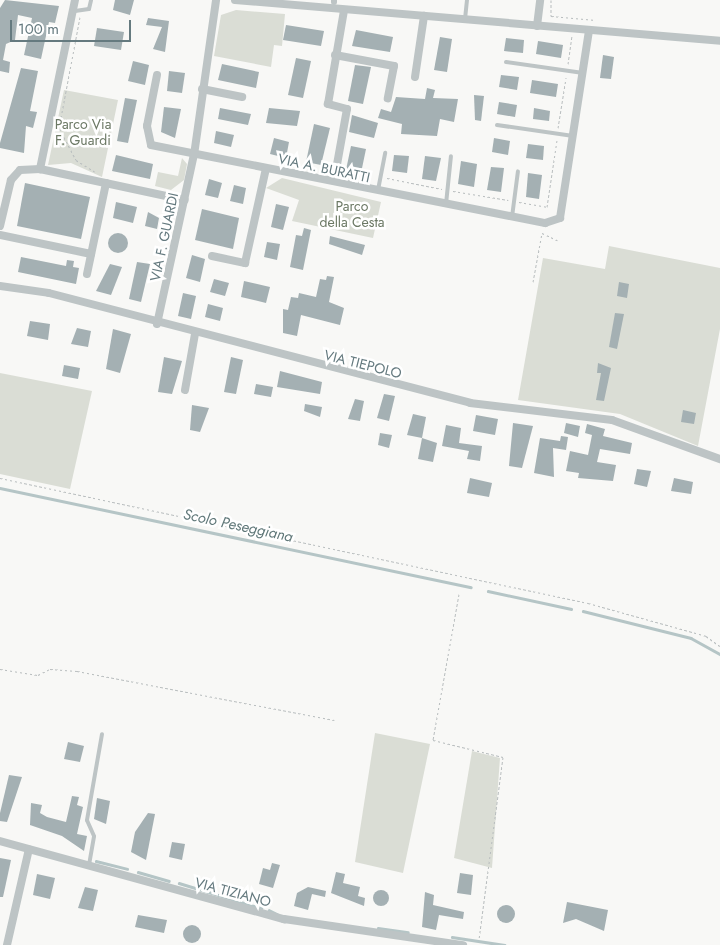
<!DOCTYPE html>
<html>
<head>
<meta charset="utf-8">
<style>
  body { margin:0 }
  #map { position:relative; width:720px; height:945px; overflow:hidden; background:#f8f8f6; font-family:Jost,sans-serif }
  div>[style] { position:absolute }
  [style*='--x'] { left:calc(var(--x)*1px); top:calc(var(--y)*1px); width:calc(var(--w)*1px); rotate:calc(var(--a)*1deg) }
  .green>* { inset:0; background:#daddd5 }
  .stream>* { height:2.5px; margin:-1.25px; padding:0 1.25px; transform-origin:1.25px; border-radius:1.25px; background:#b5c5c6 }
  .building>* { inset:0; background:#a4b0b3 }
  .round { border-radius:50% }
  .path>* { height:1px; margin-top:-0.5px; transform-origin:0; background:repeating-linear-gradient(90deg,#b8bdbe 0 2.5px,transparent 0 5px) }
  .service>* { height:4px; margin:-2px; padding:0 2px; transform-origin:2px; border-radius:2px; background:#bdc4c5 }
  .pedestrian>* { height:6px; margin:-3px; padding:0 3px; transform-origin:3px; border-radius:3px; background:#bdc4c5 }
  .minor>* { height:8px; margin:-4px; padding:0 4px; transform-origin:4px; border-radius:4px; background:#bdc4c5 }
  span { translate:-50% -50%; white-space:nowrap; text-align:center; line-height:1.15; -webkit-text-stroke:5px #fff; paint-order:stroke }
  .park-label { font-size:14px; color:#6b7864 }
  .street-label { font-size:14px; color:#657a7f }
  .water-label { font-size:15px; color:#607879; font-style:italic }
  .scale { position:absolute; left:10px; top:20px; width:121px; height:22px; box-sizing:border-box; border:2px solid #657a7f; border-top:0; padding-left:6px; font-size:15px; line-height:18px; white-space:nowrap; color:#657a7f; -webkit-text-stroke:4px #fff; paint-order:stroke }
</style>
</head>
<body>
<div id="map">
  <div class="green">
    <div style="clip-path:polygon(236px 10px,285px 14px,282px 46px,274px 45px,271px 67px,214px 56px,221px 15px)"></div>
    <div style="clip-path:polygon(64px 90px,118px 100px,102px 177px,71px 163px,48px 165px)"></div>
    <div style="clip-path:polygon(182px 158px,187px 164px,184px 180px,171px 190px,155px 186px,158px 172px,178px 176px)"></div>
    <div style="clip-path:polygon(282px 178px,381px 202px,373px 238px,292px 221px,299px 200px,266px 188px)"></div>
    <div style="clip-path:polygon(609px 246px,720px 268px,720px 329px,698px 446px,620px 414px,518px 400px,543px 258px,605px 269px)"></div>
    <div style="clip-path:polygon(0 373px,92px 391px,70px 489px,0 474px)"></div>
    <div style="clip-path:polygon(375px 733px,430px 744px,403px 873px,355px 862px)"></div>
    <div style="clip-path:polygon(472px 751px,500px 758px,492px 868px,454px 858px)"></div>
  </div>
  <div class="stream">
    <div style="--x:0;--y:488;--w:481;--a:11.9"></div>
    <div style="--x:488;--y:591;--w:85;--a:12.2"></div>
    <div style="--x:583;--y:611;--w:111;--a:14"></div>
    <div style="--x:691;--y:638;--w:33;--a:29"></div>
    <div style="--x:96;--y:861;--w:32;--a:14"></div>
    <div style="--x:138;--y:872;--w:32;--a:16"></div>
    <div style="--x:179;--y:883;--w:86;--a:17"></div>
    <div style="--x:269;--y:910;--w:9;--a:27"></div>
    <div style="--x:378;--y:928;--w:30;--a:8"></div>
    <div style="--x:452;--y:937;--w:53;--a:8.7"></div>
  </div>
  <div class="building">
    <div style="clip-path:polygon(5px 0,59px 6px,55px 23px,49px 22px,41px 59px,24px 55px,32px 18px,18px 15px,15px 40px,6px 44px,3px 60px,10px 62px,9px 73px,0 71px,0 8px)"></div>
    <div style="clip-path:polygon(115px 0,134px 0,130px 15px,113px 10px)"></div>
    <div style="clip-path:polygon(148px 18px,169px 21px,165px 52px,153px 49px,162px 27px,146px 25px)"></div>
    <div style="clip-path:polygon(286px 25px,324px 31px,321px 46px,283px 40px)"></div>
    <div style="clip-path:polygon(97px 28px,124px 32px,121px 50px,94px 46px)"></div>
    <div style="clip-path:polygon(356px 30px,393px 37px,390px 52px,352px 46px)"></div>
    <div style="clip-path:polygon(440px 37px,452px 39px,447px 72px,434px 70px)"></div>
    <div style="clip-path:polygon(506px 38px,524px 40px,523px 53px,504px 51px)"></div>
    <div style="clip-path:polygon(538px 41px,563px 45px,561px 58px,536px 54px)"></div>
    <div style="clip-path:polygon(603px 55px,614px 57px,611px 79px,600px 78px)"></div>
    <div style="clip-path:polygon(296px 58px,311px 61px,303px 98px,288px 95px)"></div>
    <div style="clip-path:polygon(133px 61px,149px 65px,145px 85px,128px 81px)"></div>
    <div style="clip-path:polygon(222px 64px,259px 72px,256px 88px,218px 80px)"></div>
    <div style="clip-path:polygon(355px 65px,371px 67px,363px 104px,348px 101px)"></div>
    <div style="clip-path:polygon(21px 68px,38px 71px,30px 111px,37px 112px,33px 128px,26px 126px,24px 153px,0 148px,0 143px)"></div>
    <div style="clip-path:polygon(169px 71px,185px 73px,182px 93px,167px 91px)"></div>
    <div style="clip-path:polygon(501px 75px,519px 77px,517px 90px,499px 87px)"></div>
    <div style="clip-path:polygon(532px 80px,558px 84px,556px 97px,530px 93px)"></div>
    <div style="clip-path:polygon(427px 88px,435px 90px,433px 98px,458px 99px,454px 122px,440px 119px,437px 136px,401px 134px,402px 124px,378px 118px,381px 109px,391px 112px,396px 97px,425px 99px)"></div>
    <div style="clip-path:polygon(474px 95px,484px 96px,481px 121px,475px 120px)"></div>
    <div style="clip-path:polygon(125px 98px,137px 100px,128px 143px,117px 141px)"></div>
    <div style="clip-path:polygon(499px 102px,517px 105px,515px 117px,497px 114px)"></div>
    <div style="clip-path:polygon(164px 107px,181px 109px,175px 138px,161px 132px)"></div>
    <div style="clip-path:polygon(220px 108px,251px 114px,248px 125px,218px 119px)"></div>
    <div style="clip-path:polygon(269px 108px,300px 111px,297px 126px,266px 123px)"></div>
    <div style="clip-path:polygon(534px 108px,550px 111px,549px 121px,533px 119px)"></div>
    <div style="clip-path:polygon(352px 115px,378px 123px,374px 138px,349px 132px)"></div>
    <div style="clip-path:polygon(314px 124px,330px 128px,321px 165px,306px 162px)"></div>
    <div style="clip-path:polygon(216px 131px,234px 135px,231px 147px,214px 143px)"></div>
    <div style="clip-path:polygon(274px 138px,289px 142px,286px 158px,270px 154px)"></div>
    <div style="clip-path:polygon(494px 138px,510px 141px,508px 155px,492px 152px)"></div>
    <div style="clip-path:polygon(528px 144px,544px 146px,543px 160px,526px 158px)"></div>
    <div style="clip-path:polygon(351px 146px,366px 149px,361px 173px,346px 170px)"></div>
    <div style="clip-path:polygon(116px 155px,153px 164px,150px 179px,112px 171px)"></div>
    <div style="clip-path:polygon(394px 155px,409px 156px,407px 173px,392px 171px)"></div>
    <div style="clip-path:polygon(425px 156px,441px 158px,436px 181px,422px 179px)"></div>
    <div style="clip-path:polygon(461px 161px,477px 164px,474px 187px,458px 184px)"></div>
    <div style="clip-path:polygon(491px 167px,504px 168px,501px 192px,487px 190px)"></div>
    <div style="clip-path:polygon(528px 173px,542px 175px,539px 199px,526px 197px)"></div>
    <div style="clip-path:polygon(209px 179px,222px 183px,218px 198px,205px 195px)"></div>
    <div style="clip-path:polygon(25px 183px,90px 197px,81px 239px,17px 226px)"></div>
    <div style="clip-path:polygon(234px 185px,246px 188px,243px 204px,230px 201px)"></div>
    <div style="clip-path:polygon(116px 202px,137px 207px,133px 223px,113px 218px)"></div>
    <div style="clip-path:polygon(276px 204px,289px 207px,283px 230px,271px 227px)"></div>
    <div style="clip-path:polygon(202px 209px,239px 218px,233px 249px,195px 240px)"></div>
    <div style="clip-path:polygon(148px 212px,159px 218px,157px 229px,145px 226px)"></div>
    <div style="clip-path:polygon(304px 228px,311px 230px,303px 270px,290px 267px,296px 235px,302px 236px)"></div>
    <div class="round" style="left:108px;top:233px;width:20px;height:20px"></div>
    <div style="clip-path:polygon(330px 236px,365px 245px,362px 255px,329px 244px)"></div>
    <div style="clip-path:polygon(267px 242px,280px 244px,277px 260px,264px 257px)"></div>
    <div style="clip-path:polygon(192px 255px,205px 259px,200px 282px,186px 278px)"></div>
    <div style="clip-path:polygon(21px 257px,66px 266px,67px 260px,74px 261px,73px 267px,79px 268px,76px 284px,18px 272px)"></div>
    <div style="clip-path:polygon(137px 262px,150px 264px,141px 302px,129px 299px)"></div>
    <div style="clip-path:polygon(110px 264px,122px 267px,111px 295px,96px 291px)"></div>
    <div style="clip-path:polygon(327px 276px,334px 277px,329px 302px,344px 308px,340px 325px,301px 315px,297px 336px,283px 333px,283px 309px,288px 310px,291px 297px,298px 298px,299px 293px,316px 297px,320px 279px,326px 280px)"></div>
    <div style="clip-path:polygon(214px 279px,229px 283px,225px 296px,210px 292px)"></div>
    <div style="clip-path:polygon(244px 281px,270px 287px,266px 303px,241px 297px)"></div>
    <div style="clip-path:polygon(619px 282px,629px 284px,627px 298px,617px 296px)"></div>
    <div style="clip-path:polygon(183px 293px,196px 296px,191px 319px,178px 316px)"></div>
    <div style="clip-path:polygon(208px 304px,223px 308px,220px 321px,205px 317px)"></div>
    <div style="clip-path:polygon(615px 313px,624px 314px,617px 349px,609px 347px)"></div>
    <div style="clip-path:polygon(30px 321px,50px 324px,48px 340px,27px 336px)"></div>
    <div style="clip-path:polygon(77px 328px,91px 331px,88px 347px,71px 344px)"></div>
    <div style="clip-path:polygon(113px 329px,131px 334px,120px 373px,106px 369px)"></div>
    <div style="clip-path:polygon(164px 357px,182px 361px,172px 394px,158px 392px)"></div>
    <div style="clip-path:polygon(231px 357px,243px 360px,236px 394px,224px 392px)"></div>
    <div style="clip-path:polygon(598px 363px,611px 368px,604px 401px,596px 400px,601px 373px,597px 373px)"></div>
    <div style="clip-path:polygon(64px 365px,80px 368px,78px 379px,62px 376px)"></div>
    <div style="clip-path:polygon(280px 371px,322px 382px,320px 394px,277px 387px)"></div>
    <div style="clip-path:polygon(256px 384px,273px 387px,271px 397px,254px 394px)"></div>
    <div style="clip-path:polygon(384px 394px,395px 396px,389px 421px,377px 418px)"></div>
    <div style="clip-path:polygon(355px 399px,364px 401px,360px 421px,348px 419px)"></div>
    <div style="clip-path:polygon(305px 404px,322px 407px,320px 417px,304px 411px)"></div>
    <div style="clip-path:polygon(192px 405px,209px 408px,200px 432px,190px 430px)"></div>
    <div style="clip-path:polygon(683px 410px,696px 413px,694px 424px,681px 422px)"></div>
    <div style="clip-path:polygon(413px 414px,426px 417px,422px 438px,407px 435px)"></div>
    <div style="clip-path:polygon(476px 415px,498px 419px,495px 435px,473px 431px)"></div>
    <div style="clip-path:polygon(513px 423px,533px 426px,522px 468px,509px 466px)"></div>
    <div style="clip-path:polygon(566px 423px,580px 426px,578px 437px,564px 433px)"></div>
    <div style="clip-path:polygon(587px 424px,605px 429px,603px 436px,632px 443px,630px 454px,600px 449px,597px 462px,616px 465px,613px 481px,578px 478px,579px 473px,566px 471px,570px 451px,588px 455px,592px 435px,585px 433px)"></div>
    <div style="clip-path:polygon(446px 425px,461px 428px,459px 443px,482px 446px,480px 461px,467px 459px,469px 451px,442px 446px)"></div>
    <div style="clip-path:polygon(380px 433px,392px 435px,389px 448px,378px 445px)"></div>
    <div style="clip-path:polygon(561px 436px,568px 437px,566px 450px,553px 448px,554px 477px,534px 473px,540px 438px,560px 441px)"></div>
    <div style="clip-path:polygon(422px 438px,437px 443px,433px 462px,418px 459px)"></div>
    <div style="clip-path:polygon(637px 469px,651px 471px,647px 487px,634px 484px)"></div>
    <div style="clip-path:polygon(470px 478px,492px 483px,489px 497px,467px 493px)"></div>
    <div style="clip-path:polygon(674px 478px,693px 482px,691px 494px,671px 491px)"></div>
    <div style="clip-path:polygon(68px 742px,84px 746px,80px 762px,64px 759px)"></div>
    <div style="clip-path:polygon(9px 775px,22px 777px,7px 822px,0 821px,0 813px)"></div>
    <div style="clip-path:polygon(72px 796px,79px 797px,77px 805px,83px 807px,77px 834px,87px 836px,84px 851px,62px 836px,30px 825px,31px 803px,42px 805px,40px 813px,47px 817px,66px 822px)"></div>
    <div style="clip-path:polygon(97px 798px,110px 801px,106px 824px,94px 819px)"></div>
    <div style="clip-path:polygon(148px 813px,155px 814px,146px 860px,131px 852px,135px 832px)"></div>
    <div style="clip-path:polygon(172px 842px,185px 844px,182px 860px,169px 857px)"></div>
    <div style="clip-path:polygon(0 858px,11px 860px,3px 897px,0 897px)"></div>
    <div style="clip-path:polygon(272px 863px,280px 865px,273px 888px,259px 884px,263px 868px,270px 870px)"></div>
    <div style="clip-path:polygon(336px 872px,345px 874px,343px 883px,360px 887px,358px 896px,365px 898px,364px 906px,331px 893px)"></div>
    <div style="clip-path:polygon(460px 873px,473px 875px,471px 895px,457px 893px)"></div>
    <div style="clip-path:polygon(37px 874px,55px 878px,50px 899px,33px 895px)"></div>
    <div style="clip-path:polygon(85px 887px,98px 890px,93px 911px,78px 908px)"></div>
    <div style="clip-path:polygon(308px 887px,326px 891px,325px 897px,312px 894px,308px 910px,294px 906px,297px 893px)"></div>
    <div class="round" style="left:373px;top:890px;width:16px;height:16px"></div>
    <div style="clip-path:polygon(425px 892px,434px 895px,433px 905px,464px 912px,463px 919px,439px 915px,436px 930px,422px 927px)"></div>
    <div style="clip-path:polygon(567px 902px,608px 910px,604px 931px,576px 919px,563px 923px)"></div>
    <div class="round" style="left:497px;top:905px;width:18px;height:18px"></div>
    <div style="clip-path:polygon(138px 915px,167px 920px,164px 933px,135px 927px)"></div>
    <div class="round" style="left:183px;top:925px;width:18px;height:18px"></div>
  </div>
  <div class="path">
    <div style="--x:551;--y:0;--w:16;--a:90"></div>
    <div style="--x:551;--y:16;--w:45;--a:5.1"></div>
    <div style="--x:80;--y:17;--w:113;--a:100.7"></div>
    <div style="--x:59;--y:128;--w:36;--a:62"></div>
    <div style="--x:76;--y:160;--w:22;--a:32"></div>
    <div style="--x:568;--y:64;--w:28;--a:-82"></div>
    <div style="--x:558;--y:128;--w:51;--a:-80.9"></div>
    <div style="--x:387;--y:178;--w:56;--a:11.3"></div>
    <div style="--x:453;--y:191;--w:56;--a:9.3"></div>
    <div style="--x:519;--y:202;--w:28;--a:10"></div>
    <div style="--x:547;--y:207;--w:68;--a:-81.5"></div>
    <div style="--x:533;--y:282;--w:50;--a:-79.6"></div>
    <div style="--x:542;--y:233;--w:17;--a:25"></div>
    <div style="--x:0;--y:478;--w:601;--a:12"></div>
    <div style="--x:588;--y:603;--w:123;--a:15.6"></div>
    <div style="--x:706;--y:636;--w:17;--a:36"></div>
    <div style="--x:459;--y:594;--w:148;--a:100.1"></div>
    <div style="--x:433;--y:740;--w:72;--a:13.7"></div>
    <div style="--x:503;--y:757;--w:184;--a:97.5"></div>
    <div style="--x:0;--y:669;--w:38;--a:9"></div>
    <div style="--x:38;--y:675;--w:13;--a:-27"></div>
    <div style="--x:50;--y:669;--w:27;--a:4"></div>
    <div style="--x:77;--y:671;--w:262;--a:10.8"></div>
  </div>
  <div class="service">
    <div style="--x:75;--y:11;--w:14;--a:-8"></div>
    <div style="--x:89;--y:9;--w:9;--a:-77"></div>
    <div style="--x:465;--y:19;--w:19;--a:-84"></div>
    <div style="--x:506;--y:62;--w:78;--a:8.1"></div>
    <div style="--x:497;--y:125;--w:77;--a:8.2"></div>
    <div style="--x:378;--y:190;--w:38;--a:-79"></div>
    <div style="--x:446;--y:204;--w:48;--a:-84.1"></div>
    <div style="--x:512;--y:217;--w:46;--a:-82.6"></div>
    <div style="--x:89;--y:865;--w:29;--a:-80"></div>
    <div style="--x:94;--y:836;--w:17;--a:-114"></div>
    <div style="--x:87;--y:820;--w:87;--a:-80.1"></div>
  </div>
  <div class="pedestrian">
    <div style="--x:334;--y:2;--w:2;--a:-90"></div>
  </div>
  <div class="minor">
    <div style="--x:75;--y:0;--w:173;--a:101.7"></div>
    <div style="--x:40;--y:169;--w:148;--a:12.1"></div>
    <div style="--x:235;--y:0;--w:487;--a:4.8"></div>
    <div style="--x:537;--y:26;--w:26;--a:-83"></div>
    <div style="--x:335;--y:55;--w:60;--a:10.6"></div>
    <div style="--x:394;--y:66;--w:33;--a:101"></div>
    <div style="--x:157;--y:75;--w:52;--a:101.1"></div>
    <div style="--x:147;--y:126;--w:19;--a:78"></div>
    <div style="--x:151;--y:145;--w:402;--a:11.2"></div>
    <div style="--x:545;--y:223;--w:16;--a:-18"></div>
    <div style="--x:560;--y:218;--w:190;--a:-81.2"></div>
    <div style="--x:415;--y:77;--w:62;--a:-81.6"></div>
    <div style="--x:202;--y:89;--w:41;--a:11.3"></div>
    <div style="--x:336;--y:170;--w:62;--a:-79.8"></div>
    <div style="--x:347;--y:109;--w:20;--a:-165"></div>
    <div style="--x:328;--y:104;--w:95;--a:-80.3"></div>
    <div style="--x:0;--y:226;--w:47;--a:-76.6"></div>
    <div style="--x:11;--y:180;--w:13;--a:-48"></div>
    <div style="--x:20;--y:170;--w:20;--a:-3"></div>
    <div style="--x:0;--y:235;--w:93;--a:11.8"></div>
    <div style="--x:212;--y:256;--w:34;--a:12"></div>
    <div style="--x:245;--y:263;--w:97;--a:-77.5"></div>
    <div style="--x:87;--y:274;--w:93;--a:-78.2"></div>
    <div style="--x:0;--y:286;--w:49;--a:8.1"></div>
    <div style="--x:49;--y:293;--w:435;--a:14.6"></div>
    <div style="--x:470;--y:403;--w:143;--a:6.8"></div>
    <div style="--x:612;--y:420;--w:115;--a:19.9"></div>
    <div style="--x:157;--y:324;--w:173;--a:-77.7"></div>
    <div style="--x:194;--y:155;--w:157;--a:-81.9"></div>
    <div style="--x:185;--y:390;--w:57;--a:-79.9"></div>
    <div style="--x:0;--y:841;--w:295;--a:15.4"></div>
    <div style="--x:284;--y:919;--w:181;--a:8.3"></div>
    <div style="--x:7;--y:945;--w:98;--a:-77.1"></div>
  </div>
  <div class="park-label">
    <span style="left:83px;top:132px">Parco Via<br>F. Guardi</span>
    <span style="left:352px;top:214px">Parco<br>della Cesta</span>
  </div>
  <div class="street-label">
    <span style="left:324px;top:168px;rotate:12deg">VIA A. BURATTI</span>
    <span style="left:164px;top:237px;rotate:-78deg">VIA F. GUARDI</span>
    <span style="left:363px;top:364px;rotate:14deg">VIA TIEPOLO</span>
    <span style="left:233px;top:892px;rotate:15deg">VIA TIZIANO</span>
  </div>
  <div class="water-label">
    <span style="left:238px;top:526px;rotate:12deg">Scolo Peseggiana</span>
  </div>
  <div class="scale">100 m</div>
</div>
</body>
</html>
